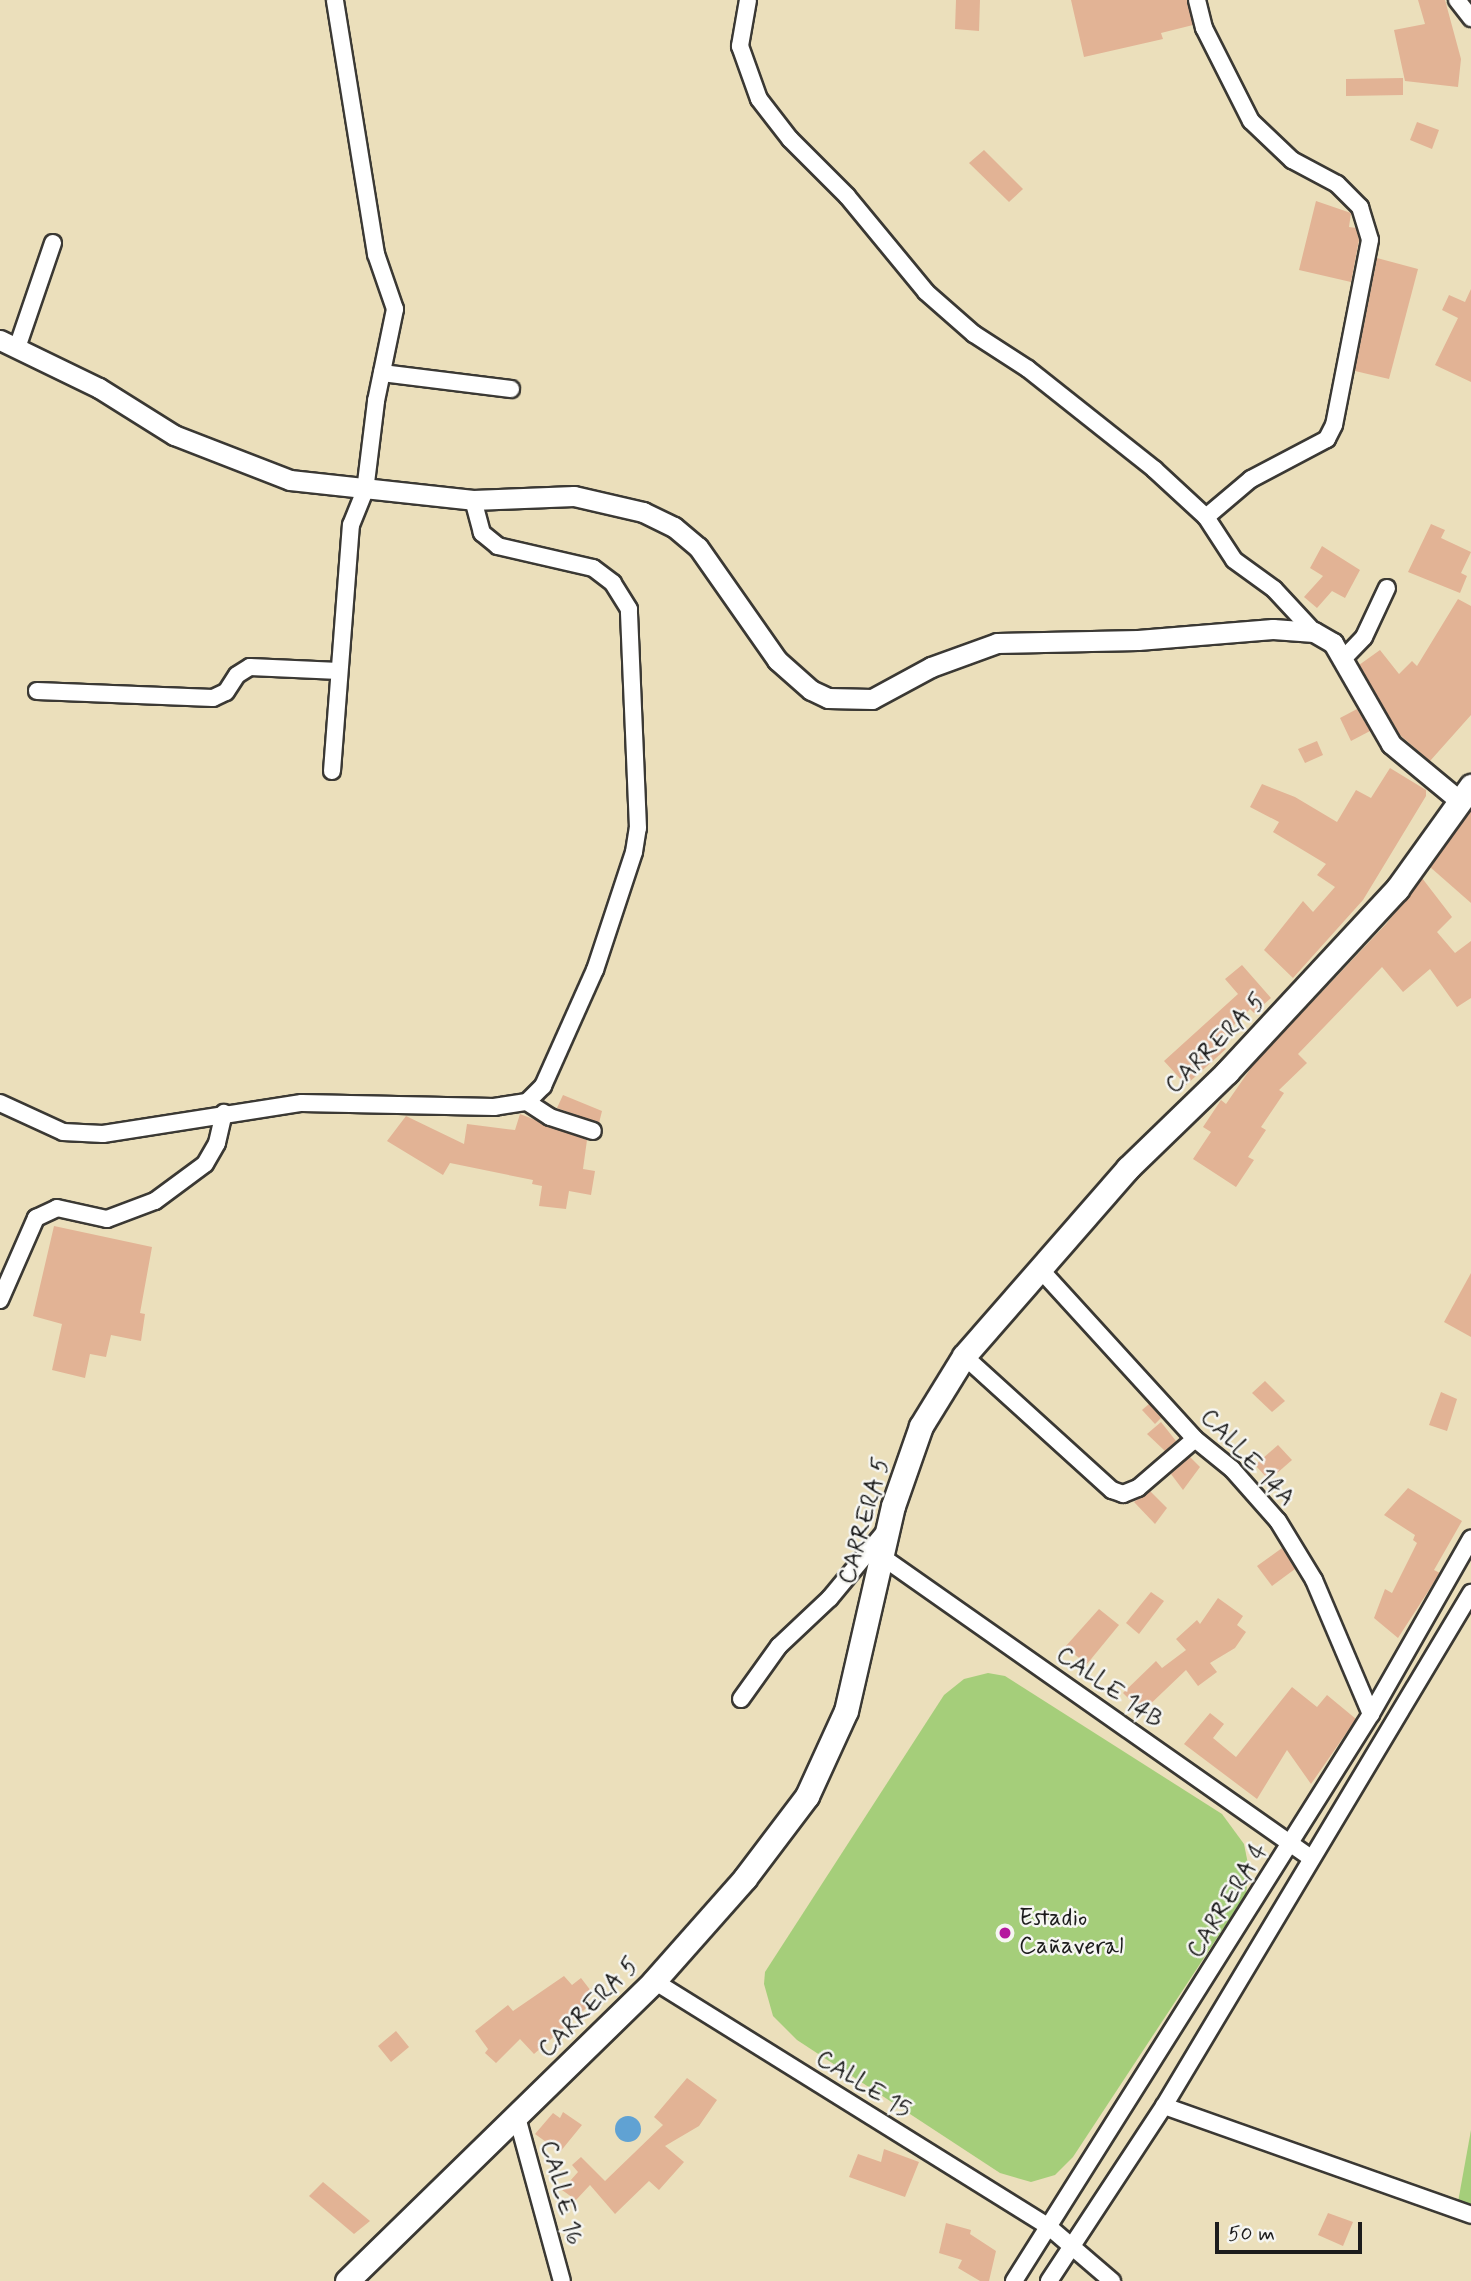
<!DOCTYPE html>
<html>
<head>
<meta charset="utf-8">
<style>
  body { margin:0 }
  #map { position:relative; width:1471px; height:2281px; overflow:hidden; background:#ebdfbb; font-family:Mynerve,sans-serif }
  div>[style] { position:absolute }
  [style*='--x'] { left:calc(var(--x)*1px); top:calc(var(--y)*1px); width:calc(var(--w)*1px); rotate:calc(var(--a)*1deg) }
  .green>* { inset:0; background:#a5ce7a }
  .water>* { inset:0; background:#60a2d3 }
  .round { border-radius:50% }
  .building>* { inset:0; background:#e2b395 }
  .roads { filter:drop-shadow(2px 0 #3b3934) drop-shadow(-2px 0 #3b3934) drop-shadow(0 2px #3b3934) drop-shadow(0 -2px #3b3934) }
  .minor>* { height:16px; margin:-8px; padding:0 8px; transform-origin:8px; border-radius:8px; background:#fff }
  .tertiary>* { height:19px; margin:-9.5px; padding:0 9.5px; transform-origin:9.5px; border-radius:9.5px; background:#fff }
  .secondary>* { height:23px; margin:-11.5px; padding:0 11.5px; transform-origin:11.5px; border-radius:11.5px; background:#fff }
  .dots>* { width:19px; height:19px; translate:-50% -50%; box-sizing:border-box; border:4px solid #f6f6f2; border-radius:50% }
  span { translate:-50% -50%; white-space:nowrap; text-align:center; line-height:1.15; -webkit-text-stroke:5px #f6f6f2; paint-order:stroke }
  .street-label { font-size:24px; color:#1c1c1c }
  .poi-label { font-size:24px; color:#1c1c1c }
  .left { translate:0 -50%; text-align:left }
  .scale { position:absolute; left:1215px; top:2222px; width:147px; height:32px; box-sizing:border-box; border:4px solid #1c1c1c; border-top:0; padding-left:9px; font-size:21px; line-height:24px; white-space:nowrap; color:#1c1c1c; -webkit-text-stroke:5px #f6f6f2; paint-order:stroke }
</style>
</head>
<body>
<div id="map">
  <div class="green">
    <div style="clip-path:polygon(988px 1673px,1005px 1676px,1222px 1814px,1244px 1844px,1249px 1869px,1246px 1894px,1073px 2157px,1055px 2175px,1031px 2182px,1000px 2173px,797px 2040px,773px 2016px,764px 1984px,765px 1972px,944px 1695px,964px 1679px)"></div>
    <div style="clip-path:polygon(1471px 2130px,1471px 2205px,1458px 2202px)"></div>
  </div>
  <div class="water">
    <div class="round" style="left:615px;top:2116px;width:26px;height:26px"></div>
  </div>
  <div class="building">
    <div style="clip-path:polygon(956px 0,980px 0,979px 31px,955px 29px)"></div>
    <div style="clip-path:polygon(1071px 0,1187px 0,1193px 25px,1161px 33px,1163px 39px,1084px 57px)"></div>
    <div style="clip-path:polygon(1418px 0,1445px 0,1461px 59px,1458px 87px,1405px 81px,1394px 30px,1425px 24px)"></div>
    <div style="clip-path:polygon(1403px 78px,1403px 95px,1346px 96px,1346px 79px)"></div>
    <div style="clip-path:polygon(1417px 122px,1439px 130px,1432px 149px,1410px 140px)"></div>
    <div style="clip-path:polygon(984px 150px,1023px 189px,1009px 202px,969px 163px)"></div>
    <div style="clip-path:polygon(1316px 201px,1351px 213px,1349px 227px,1356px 228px,1359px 240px,1351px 282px,1299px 270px)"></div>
    <div style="clip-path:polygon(1377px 258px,1418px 269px,1389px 379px,1355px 371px)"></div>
    <div style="clip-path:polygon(1471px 289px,1471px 382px,1435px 365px,1458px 318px,1442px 310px,1449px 295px,1465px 302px)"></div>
    <div style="clip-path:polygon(1431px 524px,1445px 530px,1441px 538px,1471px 552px,1461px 573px,1467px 576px,1460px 593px,1408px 572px)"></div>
    <div style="clip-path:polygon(1322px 546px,1360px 570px,1345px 598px,1332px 591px,1317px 608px,1304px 597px,1323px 576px,1310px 568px)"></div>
    <div style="clip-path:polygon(1458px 599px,1471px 606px,1471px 715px,1430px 761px,1400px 735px,1359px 665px,1380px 650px,1399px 674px,1412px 661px,1417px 666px)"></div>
    <div style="clip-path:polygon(1357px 709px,1370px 731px,1351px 741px,1340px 718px)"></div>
    <div style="clip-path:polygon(1317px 741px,1323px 755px,1305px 763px,1298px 749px)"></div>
    <div style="clip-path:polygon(1390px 768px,1426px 790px,1426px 796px,1363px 900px,1293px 978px,1264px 950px,1303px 901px,1313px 912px,1335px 887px,1317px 875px,1326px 864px,1273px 832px,1279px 822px,1250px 807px,1262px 784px,1295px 797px,1337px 822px,1356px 790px,1371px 798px)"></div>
    <div style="clip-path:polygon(1471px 810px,1471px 903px,1430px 867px)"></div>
    <div style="clip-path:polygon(1422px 878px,1452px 917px,1437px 932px,1455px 953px,1471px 941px,1471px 998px,1457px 1007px,1430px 969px,1403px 992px,1382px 967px,1298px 1054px,1307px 1063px,1279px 1090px,1284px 1093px,1261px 1127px,1266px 1130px,1248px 1157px,1254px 1160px,1236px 1187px,1193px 1159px,1211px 1132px,1203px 1127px,1221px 1100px,1226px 1104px,1253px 1065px,1386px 924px)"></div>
    <div style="clip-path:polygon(1242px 965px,1271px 998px,1254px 1013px,1250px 1009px,1218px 1041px,1226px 1049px,1186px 1085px,1164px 1061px,1238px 994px,1225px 979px)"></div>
    <div style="clip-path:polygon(563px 1095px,602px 1111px,599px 1123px,557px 1108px)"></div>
    <div style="clip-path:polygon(520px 1114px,587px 1140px,583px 1169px,595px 1171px,591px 1195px,569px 1191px,566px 1209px,539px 1206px,542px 1186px,532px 1184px,533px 1180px,450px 1163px,443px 1175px,387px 1141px,406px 1116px,464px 1144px,467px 1124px,515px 1130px)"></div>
    <div style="clip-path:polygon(54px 1226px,152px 1247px,140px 1313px,145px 1314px,141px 1341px,111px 1335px,106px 1357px,90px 1354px,85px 1378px,52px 1370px,62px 1324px,33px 1316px)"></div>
    <div style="clip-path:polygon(1471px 1273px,1471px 1337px,1444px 1322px)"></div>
    <div style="clip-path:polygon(1265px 1381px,1285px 1401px,1272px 1412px,1252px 1393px)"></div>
    <div style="clip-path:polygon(1441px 1392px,1457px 1399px,1447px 1431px,1429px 1425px)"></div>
    <div style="clip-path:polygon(1149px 1404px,1161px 1418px,1155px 1424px,1142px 1410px)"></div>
    <div style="clip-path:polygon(1161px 1422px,1176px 1441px,1165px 1451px,1147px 1434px)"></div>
    <div style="clip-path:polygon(1278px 1445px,1292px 1460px,1269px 1480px,1255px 1465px)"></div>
    <div style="clip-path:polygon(1190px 1457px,1200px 1467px,1183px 1490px,1171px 1474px)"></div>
    <div style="clip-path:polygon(1408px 1488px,1462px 1521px,1434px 1570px,1440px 1573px,1398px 1638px,1374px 1618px,1385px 1589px,1392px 1593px,1417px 1543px,1413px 1540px,1415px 1535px,1384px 1515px)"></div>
    <div style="clip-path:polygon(1150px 1491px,1167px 1508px,1155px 1524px,1134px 1502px)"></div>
    <div style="clip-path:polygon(1282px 1548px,1295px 1569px,1272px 1586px,1257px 1566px)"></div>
    <div style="clip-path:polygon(1151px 1592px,1164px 1601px,1139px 1634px,1126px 1623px)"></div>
    <div style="clip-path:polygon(1218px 1598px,1243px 1616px,1237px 1625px,1246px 1632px,1235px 1648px,1210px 1663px,1217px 1672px,1198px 1686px,1186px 1670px,1142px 1712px,1123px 1693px,1156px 1661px,1162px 1668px,1186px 1650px,1176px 1639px,1197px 1620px,1200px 1624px)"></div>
    <div style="clip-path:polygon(1099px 1609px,1119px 1625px,1087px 1664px,1065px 1647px)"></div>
    <div style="clip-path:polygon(1292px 1687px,1317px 1707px,1327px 1695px,1356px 1719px,1311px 1784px,1287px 1750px,1257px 1799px,1184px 1744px,1210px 1713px,1224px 1724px,1213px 1738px,1236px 1757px)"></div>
    <div style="clip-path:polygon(564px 1976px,572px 1985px,581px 1978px,591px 1991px,586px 1996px,592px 2003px,534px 2054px,520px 2039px,496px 2063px,485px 2053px,488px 2049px,475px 2031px,508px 2005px,513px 2011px)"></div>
    <div style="clip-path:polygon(396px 2031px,409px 2047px,391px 2062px,378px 2046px)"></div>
    <div style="clip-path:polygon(687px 2078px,717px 2100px,699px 2126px,665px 2146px,684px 2162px,659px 2190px,649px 2181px,615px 2214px,590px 2185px,576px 2200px,562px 2190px,578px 2172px,572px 2165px,581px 2157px,605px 2181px,663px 2125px,654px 2117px)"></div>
    <div style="clip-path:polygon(563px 2112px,582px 2125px,560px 2152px,535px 2134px,553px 2113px,560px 2118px)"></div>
    <div style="clip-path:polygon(884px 2149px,919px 2162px,905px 2197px,849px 2177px,858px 2154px,881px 2162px)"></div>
    <div style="clip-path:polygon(323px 2182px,370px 2221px,354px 2234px,309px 2196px)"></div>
    <div style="clip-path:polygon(1328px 2213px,1353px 2222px,1343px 2246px,1318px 2235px)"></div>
    <div style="clip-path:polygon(946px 2223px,971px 2230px,970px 2234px,996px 2251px,989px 2281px,980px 2281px,958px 2268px,962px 2260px,939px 2253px)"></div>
  </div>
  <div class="roads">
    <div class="minor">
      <div style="--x:748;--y:0;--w:47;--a:99.9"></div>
      <div style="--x:740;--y:46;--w:56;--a:70.3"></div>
      <div style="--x:759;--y:99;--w:51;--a:52.2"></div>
      <div style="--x:790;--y:139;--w:81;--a:45"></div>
      <div style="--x:847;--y:196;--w:124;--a:50.5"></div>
      <div style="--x:926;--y:292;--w:64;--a:41.2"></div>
      <div style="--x:974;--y:334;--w:64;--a:32.9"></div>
      <div style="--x:1028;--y:369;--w:161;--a:38.4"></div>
      <div style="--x:1154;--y:469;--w:71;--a:42.7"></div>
      <div style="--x:1206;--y:517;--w:51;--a:56.9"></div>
      <div style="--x:1234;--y:560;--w:49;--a:35.9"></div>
      <div style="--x:1274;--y:589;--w:59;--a:47.1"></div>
      <div style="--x:1197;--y:0;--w:29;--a:76"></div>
      <div style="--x:1204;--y:28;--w:104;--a:63.2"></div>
      <div style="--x:1251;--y:121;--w:57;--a:43.6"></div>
      <div style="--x:1292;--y:160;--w:51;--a:28.1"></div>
      <div style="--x:1337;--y:184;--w:33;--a:45"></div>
      <div style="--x:1360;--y:207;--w:34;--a:73"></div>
      <div style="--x:1370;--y:240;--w:188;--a:101"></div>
      <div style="--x:1334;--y:425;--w:16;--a:117"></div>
      <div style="--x:1327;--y:439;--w:86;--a:152.2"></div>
      <div style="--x:1251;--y:479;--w:59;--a:139.8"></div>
      <div style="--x:1457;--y:0;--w:23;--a:52"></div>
      <div style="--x:17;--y:348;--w:111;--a:-71.1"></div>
      <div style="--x:382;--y:373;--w:130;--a:7.1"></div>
      <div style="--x:1343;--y:659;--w:30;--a:-46"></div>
      <div style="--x:1364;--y:637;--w:54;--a:-64.9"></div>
      <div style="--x:37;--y:691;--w:176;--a:2.3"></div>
      <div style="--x:213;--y:698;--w:14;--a:-25"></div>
      <div style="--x:226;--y:692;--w:20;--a:-57"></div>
      <div style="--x:237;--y:675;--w:15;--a:-32"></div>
      <div style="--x:250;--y:667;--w:89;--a:2.6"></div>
      <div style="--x:332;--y:771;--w:247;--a:-85.6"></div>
      <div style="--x:351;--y:525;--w:37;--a:-68"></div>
      <div style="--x:365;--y:491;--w:91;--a:-83"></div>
      <div style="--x:376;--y:401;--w:94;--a:-78.3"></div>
      <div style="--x:395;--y:309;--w:58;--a:-109.1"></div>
      <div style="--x:376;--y:254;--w:257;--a:-99.2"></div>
      <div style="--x:527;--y:1102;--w:27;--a:33"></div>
      <div style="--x:550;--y:1117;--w:45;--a:18"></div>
      <div style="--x:0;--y:1103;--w:69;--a:24.7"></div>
      <div style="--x:63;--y:1132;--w:40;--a:2.9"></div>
      <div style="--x:103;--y:1134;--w:201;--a:-8.9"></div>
      <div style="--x:302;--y:1103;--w:192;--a:1.2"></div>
      <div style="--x:494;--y:1107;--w:33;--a:-9"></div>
      <div style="--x:527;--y:1102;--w:23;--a:-45"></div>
      <div style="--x:543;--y:1086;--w:127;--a:-65.9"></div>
      <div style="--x:595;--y:970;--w:124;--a:-71.7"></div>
      <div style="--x:634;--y:852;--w:24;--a:-81"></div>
      <div style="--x:638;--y:828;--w:219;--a:-92.4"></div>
      <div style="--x:629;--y:609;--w:31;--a:-122"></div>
      <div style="--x:613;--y:583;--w:25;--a:-143"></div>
      <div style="--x:593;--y:568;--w:98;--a:-167"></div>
      <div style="--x:498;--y:546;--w:21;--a:-141"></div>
      <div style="--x:482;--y:533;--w:34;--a:-105"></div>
      <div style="--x:1039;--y:1268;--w:231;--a:47.6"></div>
      <div style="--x:1195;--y:1439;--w:48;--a:39"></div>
      <div style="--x:1232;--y:1469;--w:69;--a:48.5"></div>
      <div style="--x:1278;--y:1521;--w:69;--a:58.6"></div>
      <div style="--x:1314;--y:1580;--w:146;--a:67"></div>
      <div style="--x:0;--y:1300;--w:90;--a:-66.3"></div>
      <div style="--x:36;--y:1218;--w:23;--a:-25"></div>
      <div style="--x:57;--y:1208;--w:51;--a:12.4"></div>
      <div style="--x:107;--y:1219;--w:51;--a:-20.6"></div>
      <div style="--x:155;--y:1201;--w:62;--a:-36.5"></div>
      <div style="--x:205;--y:1164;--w:24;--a:-60"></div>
      <div style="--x:217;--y:1143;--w:31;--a:-77"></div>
      <div style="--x:964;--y:1356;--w:200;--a:42.2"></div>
      <div style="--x:1112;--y:1490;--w:12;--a:20"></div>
      <div style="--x:1123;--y:1494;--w:16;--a:-22"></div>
      <div style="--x:1138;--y:1488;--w:75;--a:-40.7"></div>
      <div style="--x:881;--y:1556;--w:525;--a:35.08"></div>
      <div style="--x:741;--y:1699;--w:65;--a:-54.4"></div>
      <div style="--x:779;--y:1646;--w:70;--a:-43.3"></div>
      <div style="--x:830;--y:1598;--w:83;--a:-50.4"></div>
      <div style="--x:654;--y:1981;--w:465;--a:31.9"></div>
      <div style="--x:1049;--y:2227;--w:83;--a:40.6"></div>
      <div style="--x:1164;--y:2106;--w:326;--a:19.5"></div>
      <div style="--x:517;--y:2117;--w:170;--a:74.7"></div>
      <div style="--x:1014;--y:2281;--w:670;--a:-57.8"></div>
      <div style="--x:1371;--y:1714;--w:202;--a:-60.3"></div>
      <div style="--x:1049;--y:2281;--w:209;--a:-56.7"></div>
      <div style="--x:1164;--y:2106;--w:598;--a:-59.1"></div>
    </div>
    <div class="tertiary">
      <div style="--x:0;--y:340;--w:110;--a:25.9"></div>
      <div style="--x:99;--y:388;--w:89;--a:32.1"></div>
      <div style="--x:174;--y:435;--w:124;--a:21.2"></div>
      <div style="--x:290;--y:480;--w:184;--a:6.2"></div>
      <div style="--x:473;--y:500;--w:101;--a:-2.3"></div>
      <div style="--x:574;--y:496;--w:71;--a:13.1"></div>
      <div style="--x:643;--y:512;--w:34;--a:26"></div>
      <div style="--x:674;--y:527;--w:31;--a:40"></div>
      <div style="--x:698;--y:547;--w:138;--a:55"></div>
      <div style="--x:777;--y:660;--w:45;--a:41.4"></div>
      <div style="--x:811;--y:690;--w:19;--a:25"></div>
      <div style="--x:828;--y:698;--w:44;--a:1.3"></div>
      <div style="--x:872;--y:699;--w:67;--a:-28.5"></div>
      <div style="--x:931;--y:667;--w:70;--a:-20"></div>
      <div style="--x:997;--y:643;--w:141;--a:-1.2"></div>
      <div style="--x:1138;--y:640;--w:135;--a:-4.7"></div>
      <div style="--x:1273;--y:629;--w:41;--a:4.2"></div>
      <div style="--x:1314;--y:632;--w:22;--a:30"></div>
      <div style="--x:1333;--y:643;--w:116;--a:60.1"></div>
      <div style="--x:1391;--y:744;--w:91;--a:39.6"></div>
    </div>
    <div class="secondary">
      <div style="--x:347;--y:2281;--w:429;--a:-44.3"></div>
      <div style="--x:654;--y:1981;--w:137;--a:-48.5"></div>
      <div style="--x:745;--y:1878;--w:103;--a:-52.9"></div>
      <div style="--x:807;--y:1796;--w:94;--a:-65.4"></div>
      <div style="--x:846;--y:1711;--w:210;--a:-77.1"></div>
      <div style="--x:893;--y:1506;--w:85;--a:-70.7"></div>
      <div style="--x:921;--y:1426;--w:82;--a:-58.4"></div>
      <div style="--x:964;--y:1356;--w:249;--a:-48.9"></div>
      <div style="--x:1128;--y:1168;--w:138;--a:-44.1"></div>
      <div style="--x:1227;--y:1072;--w:250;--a:-47.1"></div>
      <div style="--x:1397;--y:889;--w:127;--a:-54.3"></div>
    </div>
  </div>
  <div class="dots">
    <div style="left:1005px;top:1933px;background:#b5179e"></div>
  </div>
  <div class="street-label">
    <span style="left:1216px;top:1044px;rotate:-45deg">CARRERA 5</span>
    <span style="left:1247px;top:1458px;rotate:46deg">CALLE 14A</span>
    <span style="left:865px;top:1521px;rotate:-74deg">CARRERA 5</span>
    <span style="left:1109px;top:1688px;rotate:35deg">CALLE 14B</span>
    <span style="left:1228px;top:1901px;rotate:-58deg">CARRERA 4</span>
    <span style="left:589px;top:2008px;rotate:-45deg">CARRERA 5</span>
    <span style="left:863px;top:2085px;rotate:32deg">CALLE 15</span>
    <span style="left:561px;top:2193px;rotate:75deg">CALLE 16</span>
  </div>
  <div class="poi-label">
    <span class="left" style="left:1019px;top:1933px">Estadio<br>Cañaveral</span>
  </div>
  <div class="scale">50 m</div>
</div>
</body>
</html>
